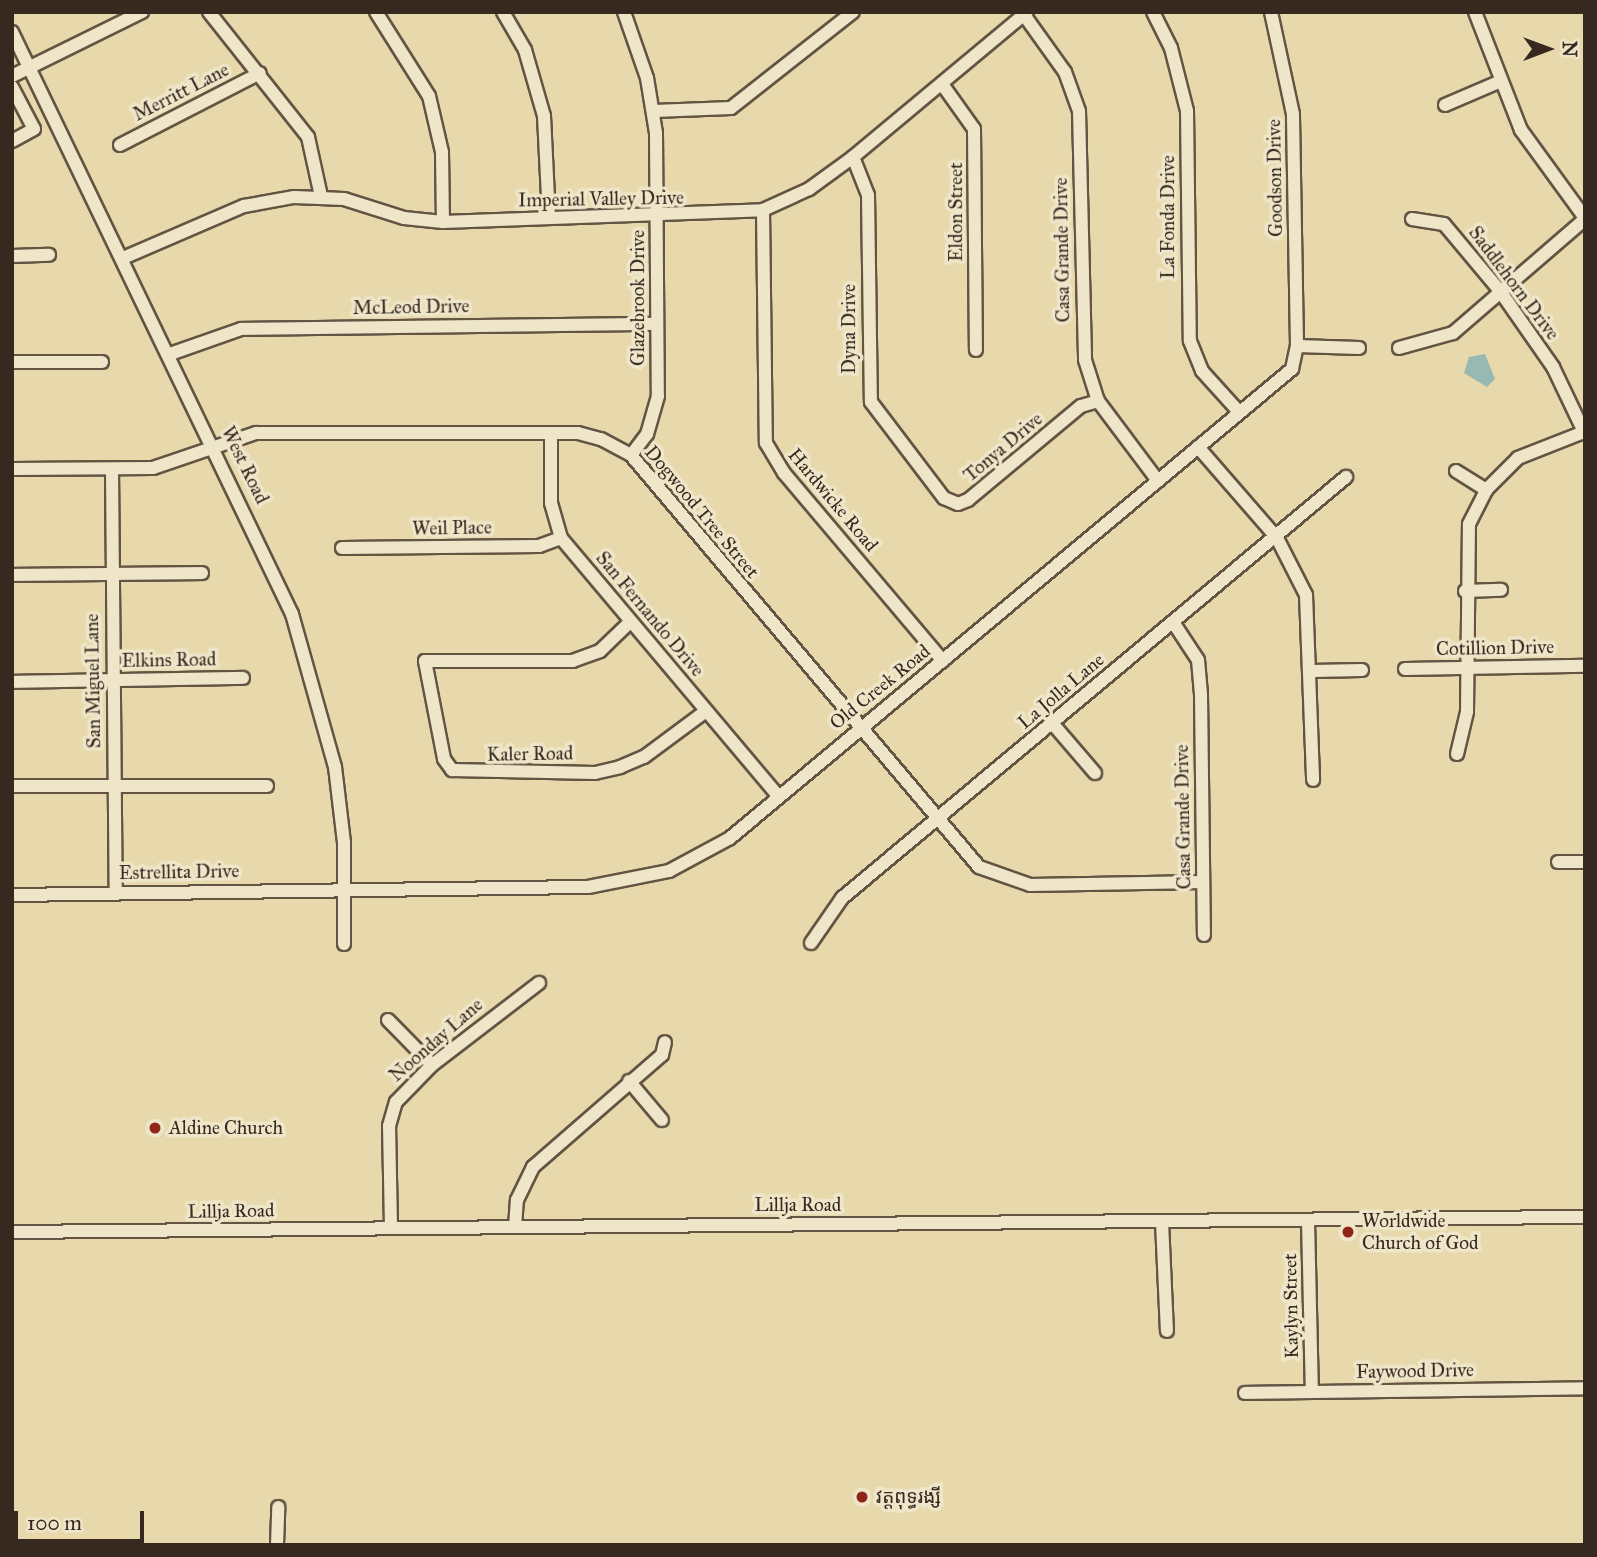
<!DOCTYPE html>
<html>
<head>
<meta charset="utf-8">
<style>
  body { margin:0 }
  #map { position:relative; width:1597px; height:1557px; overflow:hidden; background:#e7d9ac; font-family:"IM FELL Great Primer","Noto Sans Khmer",serif }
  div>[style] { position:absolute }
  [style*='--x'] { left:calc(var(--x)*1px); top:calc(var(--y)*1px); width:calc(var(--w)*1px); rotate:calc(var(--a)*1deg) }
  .water>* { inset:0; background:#98b9b2 }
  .roads { filter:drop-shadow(2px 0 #635443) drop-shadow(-2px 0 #635443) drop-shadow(0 2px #635443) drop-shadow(0 -2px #635443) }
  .minor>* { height:12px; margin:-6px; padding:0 6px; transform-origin:6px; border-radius:6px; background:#efe6c9 }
  .dots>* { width:19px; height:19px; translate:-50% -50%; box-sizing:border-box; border:4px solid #efe6c9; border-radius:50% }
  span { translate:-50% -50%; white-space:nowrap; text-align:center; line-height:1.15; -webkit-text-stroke:7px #efe6c9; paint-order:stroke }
  .street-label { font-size:19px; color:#372820 }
  .poi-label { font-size:19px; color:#372820 }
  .left { translate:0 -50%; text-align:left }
  .frame { position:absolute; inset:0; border:14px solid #372820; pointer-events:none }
  .north { position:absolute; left:1513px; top:14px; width:70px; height:70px; -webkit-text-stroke:5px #efe6c9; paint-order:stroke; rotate:90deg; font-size:19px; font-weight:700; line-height:28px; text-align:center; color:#372820 }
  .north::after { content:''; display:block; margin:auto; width:24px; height:32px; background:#372820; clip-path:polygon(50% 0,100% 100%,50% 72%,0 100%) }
  .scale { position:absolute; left:14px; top:1511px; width:130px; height:32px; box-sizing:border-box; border:4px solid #372820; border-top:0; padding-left:9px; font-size:21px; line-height:24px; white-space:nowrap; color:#372820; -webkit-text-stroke:5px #efe6c9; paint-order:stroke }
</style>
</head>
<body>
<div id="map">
  <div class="water">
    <div style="clip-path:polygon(1485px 354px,1495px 379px,1487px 387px,1464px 373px,1469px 357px)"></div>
  </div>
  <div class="roads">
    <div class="minor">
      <div style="--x:209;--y:12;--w:159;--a:51.6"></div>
      <div style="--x:308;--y:137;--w:60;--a:77.6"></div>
      <div style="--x:376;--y:12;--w:99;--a:57.8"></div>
      <div style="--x:429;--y:96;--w:57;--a:76.9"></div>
      <div style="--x:442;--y:152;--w:70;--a:89.2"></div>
      <div style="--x:503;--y:12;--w:44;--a:59.9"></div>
      <div style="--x:525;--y:50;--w:69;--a:73.9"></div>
      <div style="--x:544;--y:116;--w:102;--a:87.2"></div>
      <div style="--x:624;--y:12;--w:70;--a:70.8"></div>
      <div style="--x:647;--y:78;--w:56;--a:80.7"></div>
      <div style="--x:656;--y:133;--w:263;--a:89.6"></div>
      <div style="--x:658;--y:396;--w:40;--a:106"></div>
      <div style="--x:647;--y:434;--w:26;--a:127"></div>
      <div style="--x:1022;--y:12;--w:74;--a:54.4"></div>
      <div style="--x:1065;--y:72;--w:41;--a:70.3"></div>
      <div style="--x:1079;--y:111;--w:249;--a:88.6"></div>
      <div style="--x:1085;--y:360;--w:43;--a:72.4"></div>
      <div style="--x:1098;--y:401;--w:100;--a:53.1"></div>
      <div style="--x:1153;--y:12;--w:40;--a:63.4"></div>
      <div style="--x:1171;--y:48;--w:65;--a:75.7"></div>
      <div style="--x:1187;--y:111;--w:230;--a:89.3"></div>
      <div style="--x:1190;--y:341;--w:32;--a:68"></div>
      <div style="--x:1202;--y:371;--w:55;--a:47.9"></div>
      <div style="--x:1475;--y:12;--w:127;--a:68.7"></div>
      <div style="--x:1521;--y:130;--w:109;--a:54"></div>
      <div style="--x:12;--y:32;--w:646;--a:64.31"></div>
      <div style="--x:292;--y:614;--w:159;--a:74.3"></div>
      <div style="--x:335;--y:767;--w:77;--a:83.2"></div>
      <div style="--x:344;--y:843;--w:101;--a:90"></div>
      <div style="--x:12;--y:76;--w:145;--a:-26.2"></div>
      <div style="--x:942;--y:84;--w:55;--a:54.6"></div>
      <div style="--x:974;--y:129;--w:221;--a:89.5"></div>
      <div style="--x:12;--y:87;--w:47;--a:62.4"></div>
      <div style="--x:34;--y:129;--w:25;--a:151"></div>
      <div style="--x:1445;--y:105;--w:59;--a:-23.1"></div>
      <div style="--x:654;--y:111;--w:77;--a:-2.2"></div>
      <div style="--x:731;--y:108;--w:155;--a:-38.2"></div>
      <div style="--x:120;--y:145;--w:157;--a:-27.2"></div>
      <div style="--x:853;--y:157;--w:41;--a:68.5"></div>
      <div style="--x:868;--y:195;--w:207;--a:89.2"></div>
      <div style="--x:871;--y:402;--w:121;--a:52.8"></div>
      <div style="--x:944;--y:498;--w:15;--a:23"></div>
      <div style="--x:958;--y:504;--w:11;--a:-22"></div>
      <div style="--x:968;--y:500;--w:147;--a:-39.8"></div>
      <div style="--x:1081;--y:406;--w:18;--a:-16"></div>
      <div style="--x:763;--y:210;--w:233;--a:89.3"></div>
      <div style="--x:766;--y:443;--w:35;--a:59"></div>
      <div style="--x:784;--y:473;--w:246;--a:49.8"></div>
      <div style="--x:1412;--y:219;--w:32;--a:9"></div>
      <div style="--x:1444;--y:224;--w:87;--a:50.1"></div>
      <div style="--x:1500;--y:291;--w:93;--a:55.1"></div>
      <div style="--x:1553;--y:367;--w:74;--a:64.5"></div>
      <div style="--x:12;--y:256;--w:37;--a:-2"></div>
      <div style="--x:123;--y:258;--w:132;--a:-23.3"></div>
      <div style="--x:244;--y:206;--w:51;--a:-10.2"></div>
      <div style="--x:294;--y:197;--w:50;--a:2.3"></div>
      <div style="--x:344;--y:199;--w:63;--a:17.6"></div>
      <div style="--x:404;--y:218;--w:39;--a:6"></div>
      <div style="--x:443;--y:222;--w:320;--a:-2.1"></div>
      <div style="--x:763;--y:210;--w:51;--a:-24.5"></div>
      <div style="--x:809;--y:189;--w:54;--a:-36"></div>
      <div style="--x:853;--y:157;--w:226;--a:-39.8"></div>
      <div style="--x:1297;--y:346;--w:62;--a:1.8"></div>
      <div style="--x:1399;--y:348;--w:56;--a:-15.5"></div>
      <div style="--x:1453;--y:333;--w:174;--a:-40.8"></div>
      <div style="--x:170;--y:354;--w:75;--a:-19.4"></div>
      <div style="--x:241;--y:329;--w:415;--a:-0.7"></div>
      <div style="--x:12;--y:362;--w:90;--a:0"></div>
      <div style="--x:551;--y:433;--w:70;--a:90"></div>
      <div style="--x:551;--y:503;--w:36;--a:74"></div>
      <div style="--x:561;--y:538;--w:337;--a:49.9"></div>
      <div style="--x:1198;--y:447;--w:121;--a:49"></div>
      <div style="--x:1277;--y:538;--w:64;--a:63"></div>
      <div style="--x:1306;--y:595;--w:185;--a:87.8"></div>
      <div style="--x:12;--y:469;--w:141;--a:-0.4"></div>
      <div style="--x:153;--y:468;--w:109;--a:-18.8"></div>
      <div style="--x:256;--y:433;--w:322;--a:0"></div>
      <div style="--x:578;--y:433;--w:24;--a:15"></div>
      <div style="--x:601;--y:439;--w:34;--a:28"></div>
      <div style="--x:631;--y:455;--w:539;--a:49.81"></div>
      <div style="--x:979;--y:867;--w:54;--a:19.4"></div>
      <div style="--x:1030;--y:885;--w:173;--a:-1"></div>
      <div style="--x:112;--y:469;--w:424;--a:89.5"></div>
      <div style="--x:1456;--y:471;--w:36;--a:32"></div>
      <div style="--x:342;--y:548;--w:197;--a:-0.6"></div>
      <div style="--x:539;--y:546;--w:23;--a:-20"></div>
      <div style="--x:12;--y:575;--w:190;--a:-0.6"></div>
      <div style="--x:1465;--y:591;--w:36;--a:-2"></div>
      <div style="--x:630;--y:622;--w:42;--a:136"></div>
      <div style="--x:600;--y:651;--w:29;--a:160"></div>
      <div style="--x:573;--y:661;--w:148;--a:180"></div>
      <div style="--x:425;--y:661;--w:100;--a:79"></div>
      <div style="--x:444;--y:759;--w:14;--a:54"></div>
      <div style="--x:452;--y:770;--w:143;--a:1.2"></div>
      <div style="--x:595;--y:773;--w:26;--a:-13"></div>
      <div style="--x:620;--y:767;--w:26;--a:-23"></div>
      <div style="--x:644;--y:757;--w:77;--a:-36.6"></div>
      <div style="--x:1173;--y:622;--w:45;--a:56.7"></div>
      <div style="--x:1198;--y:660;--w:35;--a:85"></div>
      <div style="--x:1201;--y:695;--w:240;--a:89.3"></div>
      <div style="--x:1405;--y:669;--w:180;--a:-1"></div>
      <div style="--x:1312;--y:671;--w:50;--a:-1.1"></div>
      <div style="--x:12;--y:682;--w:231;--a:-1"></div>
      <div style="--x:1052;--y:723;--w:66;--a:49.3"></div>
      <div style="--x:1457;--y:754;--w:43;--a:-76.6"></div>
      <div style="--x:1467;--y:712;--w:188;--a:-89.4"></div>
      <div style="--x:1469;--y:524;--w:38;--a:-63"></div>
      <div style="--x:1486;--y:490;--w:45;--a:-45"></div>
      <div style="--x:1518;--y:458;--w:71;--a:-21.5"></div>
      <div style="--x:12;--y:786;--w:255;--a:0"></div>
      <div style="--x:1558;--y:862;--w:27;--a:0"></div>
      <div style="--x:12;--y:895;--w:576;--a:-0.8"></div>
      <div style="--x:588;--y:887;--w:83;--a:-11.2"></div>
      <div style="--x:669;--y:871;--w:69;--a:-28.4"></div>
      <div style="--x:730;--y:838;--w:732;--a:-39.85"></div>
      <div style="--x:1292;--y:369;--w:24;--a:-78"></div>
      <div style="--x:1297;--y:346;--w:232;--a:-91"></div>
      <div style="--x:1293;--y:114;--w:104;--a:-102.2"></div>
      <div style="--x:811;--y:943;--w:55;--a:-55.4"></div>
      <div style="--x:842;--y:898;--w:657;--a:-39.87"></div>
      <div style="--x:388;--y:1020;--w:63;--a:45.6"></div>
      <div style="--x:629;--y:1081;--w:51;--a:49.8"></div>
      <div style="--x:1308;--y:1220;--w:172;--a:88.7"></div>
      <div style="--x:1162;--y:1222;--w:109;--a:87.4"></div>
      <div style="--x:515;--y:1227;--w:27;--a:-86"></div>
      <div style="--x:517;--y:1200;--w:37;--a:-64"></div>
      <div style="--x:533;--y:1167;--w:171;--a:-41"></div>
      <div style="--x:662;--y:1055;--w:13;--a:-77"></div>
      <div style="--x:391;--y:1228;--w:102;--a:-91.1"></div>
      <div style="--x:389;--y:1126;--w:25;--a:-74"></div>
      <div style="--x:396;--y:1102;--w:52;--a:-45.8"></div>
      <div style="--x:432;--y:1065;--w:135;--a:-37.5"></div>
      <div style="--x:12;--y:1232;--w:1573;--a:-0.55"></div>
      <div style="--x:1245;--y:1393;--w:340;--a:-0.8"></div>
      <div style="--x:277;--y:1545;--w:38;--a:-88"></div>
    </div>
  </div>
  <div class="dots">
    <div style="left:155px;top:1128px;background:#8f2418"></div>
    <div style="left:1348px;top:1232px;background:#8f2418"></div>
    <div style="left:862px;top:1497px;background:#8f2418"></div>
  </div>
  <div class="street-label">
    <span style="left:181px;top:92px;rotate:-27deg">Merritt Lane</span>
    <span style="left:1275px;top:178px;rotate:-91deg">Goodson Drive</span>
    <span style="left:601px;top:199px;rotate:-1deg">Imperial Valley Drive</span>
    <span style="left:956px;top:212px;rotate:-90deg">Eldon Street</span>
    <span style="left:1168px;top:217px;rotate:-90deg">La Fonda Drive</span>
    <span style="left:1062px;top:250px;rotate:-91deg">Casa Grande Drive</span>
    <span style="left:1514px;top:283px;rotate:53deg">Saddlehorn Drive</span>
    <span style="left:638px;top:298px;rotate:-90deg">Glazebrook Drive</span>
    <span style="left:411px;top:307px;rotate:-1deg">McLeod Drive</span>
    <span style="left:849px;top:329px;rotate:-90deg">Dyna Drive</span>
    <span style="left:1003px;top:447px;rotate:-40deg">Tonya Drive</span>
    <span style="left:245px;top:465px;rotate:64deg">West Road</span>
    <span style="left:833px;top:500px;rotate:50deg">Hardwicke Road</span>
    <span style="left:702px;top:512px;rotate:50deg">Dogwood Tree Street</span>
    <span style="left:452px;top:528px;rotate:-1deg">Weil Place</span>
    <span style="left:650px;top:614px;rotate:50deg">San Fernando Drive</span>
    <span style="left:1495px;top:648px;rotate:-1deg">Cotillion Drive</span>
    <span style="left:169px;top:660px;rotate:-1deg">Elkins Road</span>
    <span style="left:93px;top:681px;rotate:-91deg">San Miguel Lane</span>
    <span style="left:880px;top:687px;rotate:-39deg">Old Creek Road</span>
    <span style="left:1061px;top:691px;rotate:-40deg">La Jolla Lane</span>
    <span style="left:530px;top:754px;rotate:-1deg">Kaler Road</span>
    <span style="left:1183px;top:817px;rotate:-91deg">Casa Grande Drive</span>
    <span style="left:179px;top:872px;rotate:-1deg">Estrellita Drive</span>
    <span style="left:436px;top:1040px;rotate:-41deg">Noonday Lane</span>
    <span style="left:798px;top:1205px">Lillja Road</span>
    <span style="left:231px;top:1211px;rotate:-1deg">Lillja Road</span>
    <span style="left:1291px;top:1306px;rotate:-91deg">Kaylyn Street</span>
    <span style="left:1415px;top:1371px;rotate:-1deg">Faywood Drive</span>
  </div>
  <div class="poi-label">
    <span class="left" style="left:169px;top:1128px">Aldine Church</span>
    <span class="left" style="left:1362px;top:1232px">Worldwide<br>Church of God</span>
    <span class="left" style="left:876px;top:1497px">វត្តពុទ្ធរង្សី</span>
  </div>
  <div class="frame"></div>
  <div class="north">N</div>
  <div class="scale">100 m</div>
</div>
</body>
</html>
